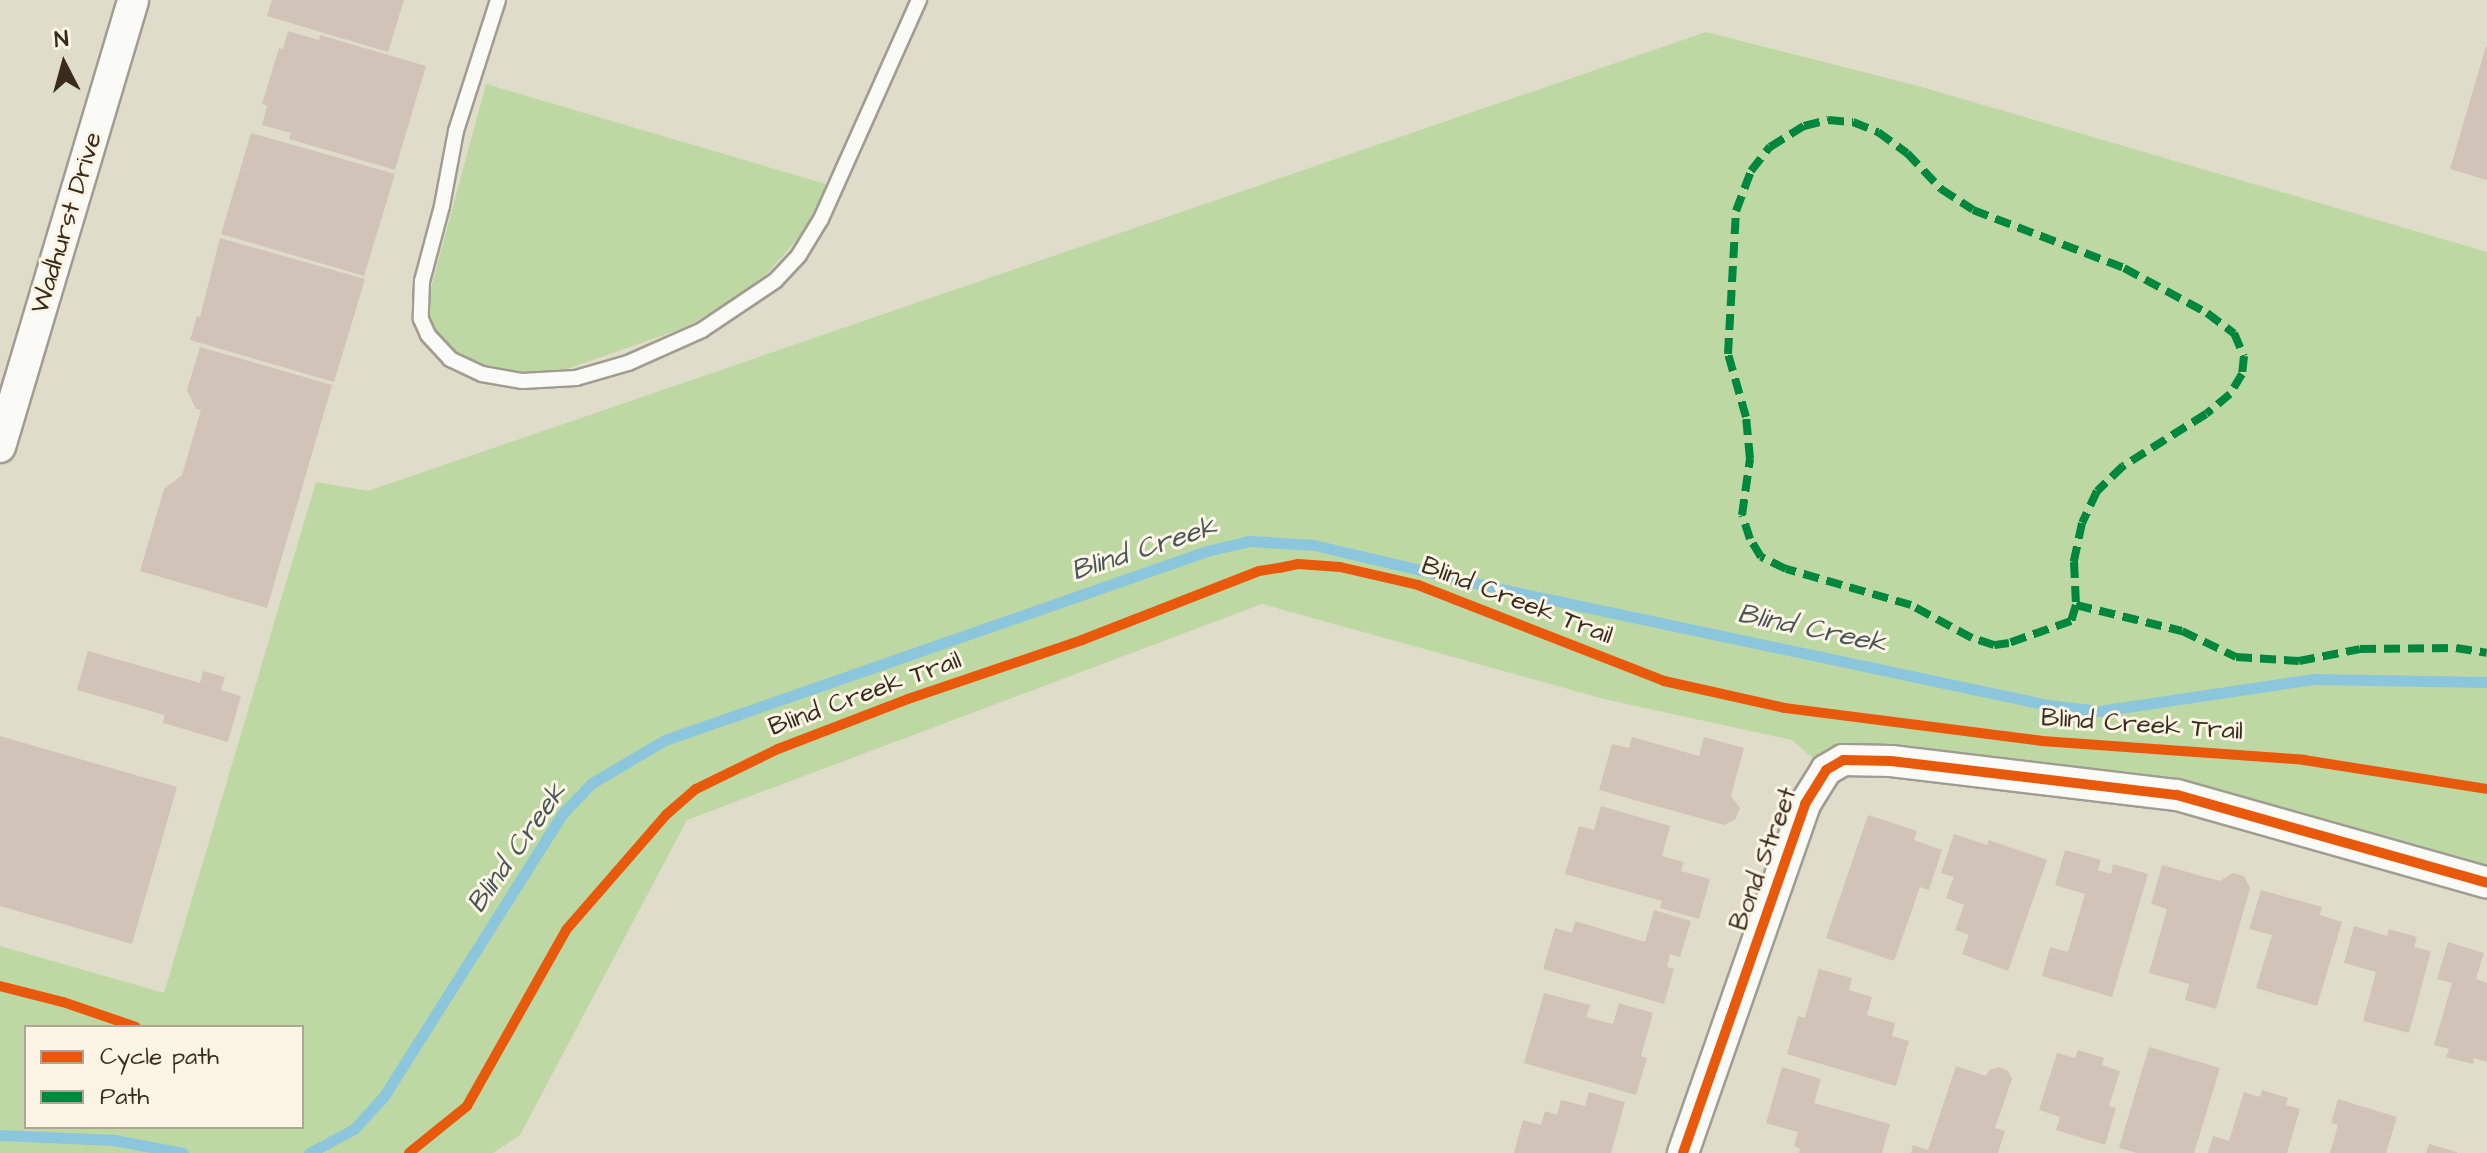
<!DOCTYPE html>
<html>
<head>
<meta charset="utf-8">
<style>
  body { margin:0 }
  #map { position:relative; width:2487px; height:1153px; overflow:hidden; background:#e0dcca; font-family:"Architects Daughter",sans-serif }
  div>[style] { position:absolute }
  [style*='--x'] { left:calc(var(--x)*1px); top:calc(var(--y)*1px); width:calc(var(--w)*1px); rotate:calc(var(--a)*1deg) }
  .green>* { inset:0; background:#bed8a3 }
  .stream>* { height:11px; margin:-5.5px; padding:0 5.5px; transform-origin:5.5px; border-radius:5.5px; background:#8bc6dc }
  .building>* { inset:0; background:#d2c3b8 }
  .roads { filter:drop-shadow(2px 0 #a19c91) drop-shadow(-2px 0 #a19c91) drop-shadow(0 2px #a19c91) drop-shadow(0 -2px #a19c91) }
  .service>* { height:14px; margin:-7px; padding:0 7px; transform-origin:7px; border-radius:7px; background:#fafaf7 }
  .minor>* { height:30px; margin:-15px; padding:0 15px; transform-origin:15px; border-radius:15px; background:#fafaf7 }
  .quiet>* { height:8px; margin-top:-4px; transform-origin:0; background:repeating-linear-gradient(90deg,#00873e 0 16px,transparent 0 24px) }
  .cycleway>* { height:10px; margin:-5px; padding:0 5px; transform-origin:5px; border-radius:5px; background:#e8590c }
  span { translate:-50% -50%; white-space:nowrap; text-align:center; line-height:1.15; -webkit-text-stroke:6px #fcf5e5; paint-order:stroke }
  .street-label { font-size:26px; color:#3b2a1e }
  .water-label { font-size:28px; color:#485659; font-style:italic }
  .legend { position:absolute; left:24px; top:1025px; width:280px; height:104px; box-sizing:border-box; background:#fcf5e5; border:2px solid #afa495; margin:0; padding:10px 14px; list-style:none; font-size:24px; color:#3b2a1e }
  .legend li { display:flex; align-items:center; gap:16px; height:40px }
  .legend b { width:40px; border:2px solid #afa495 }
  .north { position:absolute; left:24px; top:24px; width:80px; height:80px; -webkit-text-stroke:6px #fcf5e5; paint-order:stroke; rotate:354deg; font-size:22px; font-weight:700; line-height:32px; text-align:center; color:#3b2a1e }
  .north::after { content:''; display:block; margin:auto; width:28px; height:36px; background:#3b2a1e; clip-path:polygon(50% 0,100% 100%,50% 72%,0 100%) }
</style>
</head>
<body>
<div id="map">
  <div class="green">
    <div style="clip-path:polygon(evenodd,1706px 32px,1918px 86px,2487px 252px,2487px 883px,2207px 802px,1826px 770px,1792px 740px,1604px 699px,1262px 604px,687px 820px,520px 1135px,493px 1153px,0 1153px,0 946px,164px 993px,316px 482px,368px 491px,1706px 32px,26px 1027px,302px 1027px,302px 1127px,26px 1127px,26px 1027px)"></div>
    <div style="clip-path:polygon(486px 84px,829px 185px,801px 235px,756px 286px,723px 307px,681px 329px,561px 371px,527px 373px,475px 364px,438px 339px,430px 320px,428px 299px)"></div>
  </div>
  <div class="stream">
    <div style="--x:0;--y:1135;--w:114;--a:2.5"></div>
    <div style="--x:114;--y:1140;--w:70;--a:10.7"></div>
    <div style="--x:309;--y:1153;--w:51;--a:-28.1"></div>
    <div style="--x:354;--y:1129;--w:45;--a:-47.7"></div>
    <div style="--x:384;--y:1096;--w:333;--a:-57.7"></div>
    <div style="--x:562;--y:814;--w:43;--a:-45.9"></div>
    <div style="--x:592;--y:783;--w:85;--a:-30.5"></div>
    <div style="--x:665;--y:740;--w:574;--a:-19.22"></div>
    <div style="--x:1207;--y:551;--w:43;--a:-13.4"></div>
    <div style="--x:1249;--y:541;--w:65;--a:3.5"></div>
    <div style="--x:1314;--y:545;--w:206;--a:13.2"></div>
    <div style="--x:1515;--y:592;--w:545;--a:11.97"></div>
    <div style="--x:2048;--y:705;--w:51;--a:6.7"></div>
    <div style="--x:2099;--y:711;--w:216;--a:-8.5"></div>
    <div style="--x:2313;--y:679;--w:174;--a:1"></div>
  </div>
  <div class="building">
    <div style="clip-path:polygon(272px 0,404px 0,388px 52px,267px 16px)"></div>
    <div style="clip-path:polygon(288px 31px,319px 40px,320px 35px,426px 66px,395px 170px,289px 139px,291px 133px,262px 125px,267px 106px,262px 104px,279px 48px,283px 49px)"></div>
    <div style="clip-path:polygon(2486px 46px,2487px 46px,2487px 180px,2450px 169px)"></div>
    <div style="clip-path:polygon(251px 133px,395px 174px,364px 276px,221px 234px)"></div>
    <div style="clip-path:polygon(220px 238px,365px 279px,334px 382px,190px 340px,197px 316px,200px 317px)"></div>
    <div style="clip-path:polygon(200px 347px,332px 385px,267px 608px,140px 571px,164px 489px,182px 475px,201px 410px,196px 409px,187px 390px)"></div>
    <div style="clip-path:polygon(88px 651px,200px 683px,203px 671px,225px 677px,221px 690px,241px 696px,228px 742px,163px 723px,165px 715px,77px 690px)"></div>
    <div style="clip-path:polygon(0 736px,177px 787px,132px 944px,0 906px)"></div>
    <div style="clip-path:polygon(1632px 737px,1699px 756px,1704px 737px,1744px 748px,1731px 796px,1740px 808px,1735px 820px,1724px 825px,1599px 790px,1612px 744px,1629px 748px)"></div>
    <div style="clip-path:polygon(1601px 806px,1670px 826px,1662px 856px,1684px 862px,1681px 871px,1710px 879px,1699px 919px,1660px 908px,1662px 901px,1565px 874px,1579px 826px,1594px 830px)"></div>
    <div style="clip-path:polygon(1868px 815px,1917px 831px,1914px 840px,1942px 850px,1929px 890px,1920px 887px,1894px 961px,1826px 938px)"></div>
    <div style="clip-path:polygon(1954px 834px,1987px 845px,1989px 840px,2047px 860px,2008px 971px,1962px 954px,1969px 935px,1955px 930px,1964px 905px,1946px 898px,1954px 877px,1941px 873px)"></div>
    <div style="clip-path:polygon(2065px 850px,2101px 860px,2098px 870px,2111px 874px,2113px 864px,2148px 874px,2112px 997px,2042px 976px,2050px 947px,2068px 952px,2085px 894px,2055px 885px)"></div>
    <div style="clip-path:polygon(2162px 865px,2220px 881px,2233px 873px,2244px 876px,2250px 888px,2216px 1009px,2185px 1000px,2189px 984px,2149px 973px,2167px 909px,2151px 904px)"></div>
    <div style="clip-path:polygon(2261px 890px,2322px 907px,2320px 915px,2342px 922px,2317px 1006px,2256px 988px,2272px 935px,2249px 929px)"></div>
    <div style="clip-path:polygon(1654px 910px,1691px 921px,1680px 957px,1670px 954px,1667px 967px,1674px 969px,1664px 1004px,1543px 969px,1555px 928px,1572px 933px,1575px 921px,1645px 942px)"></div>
    <div style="clip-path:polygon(2354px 926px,2387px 936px,2389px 929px,2417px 937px,2414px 947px,2431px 951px,2409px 1033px,2363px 1021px,2376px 972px,2344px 963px)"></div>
    <div style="clip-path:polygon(2448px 942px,2484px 953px,2476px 979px,2487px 983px,2487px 1062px,2474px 1058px,2473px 1064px,2446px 1057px,2449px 1049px,2434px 1045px,2452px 983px,2437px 979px)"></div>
    <div style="clip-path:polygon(1819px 969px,1852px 978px,1849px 990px,1872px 997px,1867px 1015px,1895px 1023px,1892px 1036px,1909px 1041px,1896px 1086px,1787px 1054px,1798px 1016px,1805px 1018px)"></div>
    <div style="clip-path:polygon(1544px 993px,1590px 1005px,1586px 1017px,1613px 1024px,1619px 1003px,1653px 1013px,1641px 1056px,1647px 1058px,1636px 1095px,1524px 1063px)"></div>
    <div style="clip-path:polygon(2149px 1047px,2220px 1068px,2194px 1153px,2137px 1153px,2119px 1148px)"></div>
    <div style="clip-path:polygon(2078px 1050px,2104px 1058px,2102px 1065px,2120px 1071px,2109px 1106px,2116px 1108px,2105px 1145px,2056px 1130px,2060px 1117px,2039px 1110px,2057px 1053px,2075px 1058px)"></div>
    <div style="clip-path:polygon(1956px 1066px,1986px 1076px,1989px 1070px,1999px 1067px,2008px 1071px,2012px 1079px,1995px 1128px,2005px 1131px,1998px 1153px,1911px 1153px,1913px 1145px,1928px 1150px)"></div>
    <div style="clip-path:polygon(1782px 1067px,1821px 1079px,1814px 1103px,1890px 1124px,1882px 1153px,1799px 1153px,1800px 1149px,1794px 1146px,1798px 1132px,1766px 1123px)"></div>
    <div style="clip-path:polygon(2262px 1090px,2288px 1098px,2286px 1105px,2300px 1109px,2287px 1153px,2208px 1153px,2213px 1136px,2229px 1141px,2244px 1092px,2260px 1097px)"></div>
    <div style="clip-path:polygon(1589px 1092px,1625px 1102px,1611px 1153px,1514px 1153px,1523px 1120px,1541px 1125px,1545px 1111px,1557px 1115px,1561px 1100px,1585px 1106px)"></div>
    <div style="clip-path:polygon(2338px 1099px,2397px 1117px,2386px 1153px,2330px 1153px,2338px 1125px,2331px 1123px)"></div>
    <div style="clip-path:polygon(2429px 1144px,2457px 1152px,2457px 1153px,2426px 1153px)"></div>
  </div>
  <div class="roads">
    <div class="service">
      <div style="--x:498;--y:0;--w:138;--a:107.8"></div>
      <div style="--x:456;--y:131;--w:76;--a:100.6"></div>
      <div style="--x:442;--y:206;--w:78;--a:104.9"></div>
      <div style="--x:422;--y:281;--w:38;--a:92"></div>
      <div style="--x:421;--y:319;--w:17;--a:66"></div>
      <div style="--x:428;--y:335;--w:33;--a:47"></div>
      <div style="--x:450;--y:359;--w:35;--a:25"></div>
      <div style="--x:482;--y:374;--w:41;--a:9.9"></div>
      <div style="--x:522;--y:381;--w:54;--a:-3.2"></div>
      <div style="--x:576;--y:378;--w:54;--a:-16.1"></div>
      <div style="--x:628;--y:363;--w:81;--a:-24"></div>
      <div style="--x:702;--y:330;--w:88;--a:-33.9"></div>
      <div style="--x:775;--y:281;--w:35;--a:-47"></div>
      <div style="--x:799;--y:255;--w:42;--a:-58.6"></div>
      <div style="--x:821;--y:219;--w:240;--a:-65.9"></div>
    </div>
    <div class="minor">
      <div style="--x:0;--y:447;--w:466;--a:-73.4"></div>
      <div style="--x:1683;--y:1153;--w:370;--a:-70.7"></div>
      <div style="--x:1805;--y:804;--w:40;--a:-58"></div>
      <div style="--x:1826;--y:770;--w:20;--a:-30"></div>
      <div style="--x:1843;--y:760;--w:48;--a:1.2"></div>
      <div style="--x:1891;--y:761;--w:288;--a:6.8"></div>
      <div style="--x:2177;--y:795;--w:322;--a:15.8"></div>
    </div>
  </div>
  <div class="quiet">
    <div style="--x:1828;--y:120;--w:25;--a:5"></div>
    <div style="--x:1853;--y:122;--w:27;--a:22"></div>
    <div style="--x:1878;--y:132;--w:36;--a:36"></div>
    <div style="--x:1907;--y:153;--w:50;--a:46.6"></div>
    <div style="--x:1941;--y:189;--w:38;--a:33"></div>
    <div style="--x:1973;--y:210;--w:162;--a:21"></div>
    <div style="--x:2124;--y:268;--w:94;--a:28.5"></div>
    <div style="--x:2207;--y:313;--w:34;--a:37"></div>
    <div style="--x:2234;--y:333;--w:25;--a:67"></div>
    <div style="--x:2244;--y:356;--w:18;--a:96"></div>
    <div style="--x:2242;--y:374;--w:23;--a:121"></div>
    <div style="--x:2230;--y:394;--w:31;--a:140"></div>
    <div style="--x:2206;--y:414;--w:98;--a:147.9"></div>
    <div style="--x:2123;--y:466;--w:36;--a:136"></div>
    <div style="--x:2097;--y:491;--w:35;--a:115"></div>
    <div style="--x:2082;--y:523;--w:40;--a:102"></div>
    <div style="--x:2074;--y:562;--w:43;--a:87.3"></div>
    <div style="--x:2076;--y:605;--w:17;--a:107"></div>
    <div style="--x:2071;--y:621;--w:66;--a:160.5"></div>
    <div style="--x:2009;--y:643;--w:15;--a:172"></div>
    <div style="--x:1994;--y:645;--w:23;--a:-162"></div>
    <div style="--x:1972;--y:638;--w:69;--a:-151.6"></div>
    <div style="--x:1911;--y:605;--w:130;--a:-163.9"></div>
    <div style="--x:1786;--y:569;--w:28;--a:-154"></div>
    <div style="--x:1761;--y:557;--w:21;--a:-121"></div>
    <div style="--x:1750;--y:539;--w:25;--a:-108"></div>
    <div style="--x:1742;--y:515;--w:57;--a:-81.9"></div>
    <div style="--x:1750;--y:459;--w:42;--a:-95.4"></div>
    <div style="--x:1746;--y:417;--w:66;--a:-105.9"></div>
    <div style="--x:1728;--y:354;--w:143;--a:-86.8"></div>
    <div style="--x:1736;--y:211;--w:43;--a:-69.4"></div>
    <div style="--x:1751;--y:171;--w:31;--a:-52"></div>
    <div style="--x:1770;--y:147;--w:40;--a:-32"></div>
    <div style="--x:1804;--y:126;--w:25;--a:-14"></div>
    <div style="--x:2076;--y:605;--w:109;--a:13.8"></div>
    <div style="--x:2182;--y:631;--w:60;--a:25.7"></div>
    <div style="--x:2236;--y:657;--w:63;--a:3.6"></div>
    <div style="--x:2299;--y:661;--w:62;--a:-11.1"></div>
    <div style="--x:2360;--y:649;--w:96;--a:-0.6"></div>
    <div style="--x:2456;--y:648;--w:31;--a:9"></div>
  </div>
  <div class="cycleway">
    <div style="--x:0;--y:986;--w:65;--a:14.3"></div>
    <div style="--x:63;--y:1002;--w:77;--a:18.9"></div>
    <div style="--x:409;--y:1153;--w:75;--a:-39"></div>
    <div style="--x:467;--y:1106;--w:202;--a:-60.6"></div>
    <div style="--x:566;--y:930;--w:154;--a:-49"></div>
    <div style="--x:667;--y:814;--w:38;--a:-41"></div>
    <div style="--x:696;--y:789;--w:91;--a:-26"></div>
    <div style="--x:778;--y:749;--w:139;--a:-21"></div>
    <div style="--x:908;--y:699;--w:184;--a:-18.7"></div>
    <div style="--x:1082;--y:640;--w:190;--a:-21.3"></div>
    <div style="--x:1259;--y:571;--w:20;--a:-9"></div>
    <div style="--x:1279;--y:568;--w:19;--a:-12"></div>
    <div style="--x:1298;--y:564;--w:42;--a:4.1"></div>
    <div style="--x:1340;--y:567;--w:80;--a:13"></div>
    <div style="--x:1418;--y:585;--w:264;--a:21.3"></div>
    <div style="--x:1664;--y:681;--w:124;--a:12.6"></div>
    <div style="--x:1785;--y:708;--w:259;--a:7.3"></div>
    <div style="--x:2042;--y:741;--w:263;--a:4.1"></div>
    <div style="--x:2304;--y:760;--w:185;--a:9"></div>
    <div style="--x:1683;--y:1153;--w:370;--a:-70.7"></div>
    <div style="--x:1805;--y:804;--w:40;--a:-58"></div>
    <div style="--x:1826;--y:770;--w:20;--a:-30"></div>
    <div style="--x:1843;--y:760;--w:48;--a:1.2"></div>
    <div style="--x:1891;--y:761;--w:288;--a:6.8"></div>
    <div style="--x:2177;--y:795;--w:322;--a:15.8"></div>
  </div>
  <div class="street-label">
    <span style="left:67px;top:223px;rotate:-73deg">Wadhurst Drive</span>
    <span style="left:1517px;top:601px;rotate:21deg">Blind Creek Trail</span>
    <span style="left:865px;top:694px;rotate:-20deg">Blind Creek Trail</span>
    <span style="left:2142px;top:725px;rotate:4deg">Blind Creek Trail</span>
    <span style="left:1764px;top:859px;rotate:-70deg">Bond Street</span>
  </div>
  <div class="water-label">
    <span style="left:1144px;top:549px;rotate:-18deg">Blind Creek</span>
    <span style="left:1812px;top:629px;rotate:12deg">Blind Creek</span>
    <span style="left:517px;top:848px;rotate:-55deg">Blind Creek</span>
  </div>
  <ul class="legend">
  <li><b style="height:10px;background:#e8590c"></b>Cycle path</li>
  <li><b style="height:10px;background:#00873e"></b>Path</li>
  </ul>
  <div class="north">N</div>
</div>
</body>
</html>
